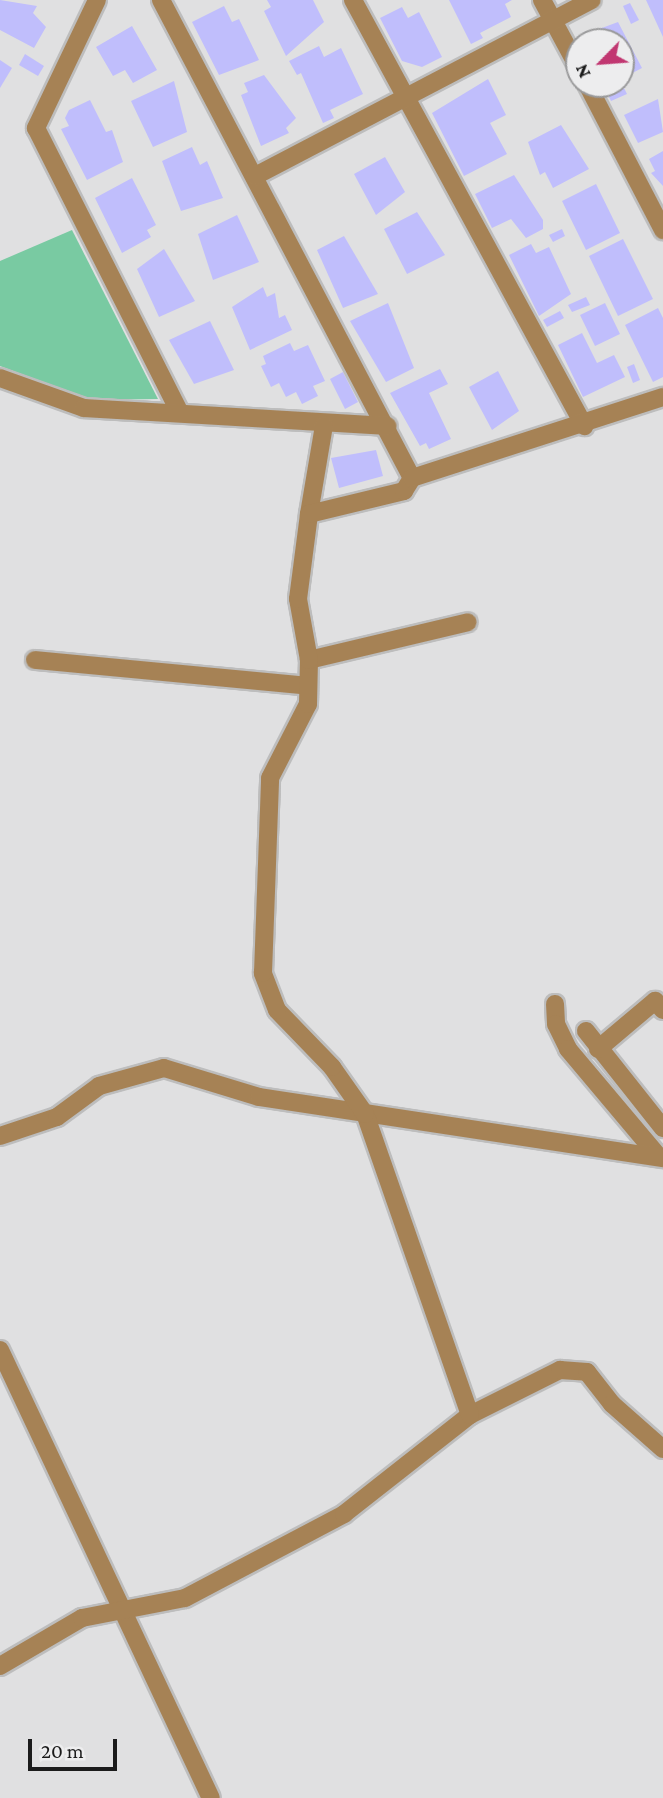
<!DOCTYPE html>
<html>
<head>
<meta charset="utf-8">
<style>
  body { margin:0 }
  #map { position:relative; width:663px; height:1798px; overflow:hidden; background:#e0e0e1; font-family:"Crimson Pro",serif }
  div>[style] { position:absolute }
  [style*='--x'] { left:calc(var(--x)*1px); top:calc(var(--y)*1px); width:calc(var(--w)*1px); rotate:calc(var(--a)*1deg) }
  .green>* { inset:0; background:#79caa2 }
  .building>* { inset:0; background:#c0befc }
  .roads { filter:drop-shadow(2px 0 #bdbdbd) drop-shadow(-2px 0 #bdbdbd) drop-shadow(0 2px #bdbdbd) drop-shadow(0 -2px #bdbdbd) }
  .street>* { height:18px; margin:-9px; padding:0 9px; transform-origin:9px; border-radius:9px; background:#a68255 }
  span { translate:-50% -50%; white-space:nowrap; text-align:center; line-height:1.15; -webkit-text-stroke:5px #ededee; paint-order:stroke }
  .north { position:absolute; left:565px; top:28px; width:70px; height:70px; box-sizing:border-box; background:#ededee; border:2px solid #99999a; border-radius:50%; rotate:245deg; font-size:19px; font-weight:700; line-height:28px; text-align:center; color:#1b1b1b }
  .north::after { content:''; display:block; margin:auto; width:24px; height:32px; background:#c13771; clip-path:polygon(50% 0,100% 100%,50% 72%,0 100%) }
  .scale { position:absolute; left:28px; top:1739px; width:89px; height:32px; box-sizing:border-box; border:4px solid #1b1b1b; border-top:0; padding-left:9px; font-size:21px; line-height:24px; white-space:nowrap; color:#1b1b1b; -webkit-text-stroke:5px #ededee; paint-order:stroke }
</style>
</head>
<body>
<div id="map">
  <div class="green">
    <div style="clip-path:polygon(72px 230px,158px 399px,89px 400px,0 366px,0 261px)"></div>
  </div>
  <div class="building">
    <div style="clip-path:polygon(0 0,37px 6px,33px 13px,46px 27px,34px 48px,0 30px)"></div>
    <div style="clip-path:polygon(267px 0,313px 0,324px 22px,286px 56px,264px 11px,271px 7px)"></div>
    <div style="clip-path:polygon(449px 0,512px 0,505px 4px,511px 17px,480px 33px,483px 38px,471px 44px)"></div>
    <div style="clip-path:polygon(646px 0,663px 0,663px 37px)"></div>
    <div style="clip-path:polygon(630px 3px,639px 20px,631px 24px,623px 6px)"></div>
    <div style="clip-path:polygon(224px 6px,232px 22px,239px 19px,259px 60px,219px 75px,192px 22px)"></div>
    <div style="clip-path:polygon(402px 7px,408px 18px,419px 12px,442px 57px,422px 67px,402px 61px,380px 18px)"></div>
    <div style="clip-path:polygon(618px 22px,642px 68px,621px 79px,621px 42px,586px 42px,583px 35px)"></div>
    <div style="clip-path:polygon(132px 26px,157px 70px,133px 83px,125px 70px,113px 76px,96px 47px)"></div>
    <div style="clip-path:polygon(319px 46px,324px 57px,341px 48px,363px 94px,330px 110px,334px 118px,323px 123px,301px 73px,297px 75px,289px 61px)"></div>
    <div style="clip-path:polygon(25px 54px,44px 66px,38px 76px,19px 65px)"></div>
    <div style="clip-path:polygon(0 60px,12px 68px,0 88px)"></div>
    <div style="clip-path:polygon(264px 75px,296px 118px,286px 128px,289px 133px,261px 146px,241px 95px,248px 92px,244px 83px)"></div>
    <div style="clip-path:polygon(488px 79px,506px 115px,490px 123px,507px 154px,464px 176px,432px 113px)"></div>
    <div style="clip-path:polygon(174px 81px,187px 132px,153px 147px,131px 101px)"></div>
    <div style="clip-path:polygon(624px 88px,627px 94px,611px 101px,608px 95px)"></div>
    <div style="clip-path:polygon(658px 99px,663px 132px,638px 143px,624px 115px)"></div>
    <div style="clip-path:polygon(90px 100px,106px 132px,112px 130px,123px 162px,87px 180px,61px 129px,69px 126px,65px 118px,69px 110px)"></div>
    <div style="clip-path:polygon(561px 125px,589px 169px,553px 188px,545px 172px,540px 175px,528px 142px)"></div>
    <div style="clip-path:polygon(192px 147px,200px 165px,207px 161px,223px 198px,181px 211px,162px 161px)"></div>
    <div style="clip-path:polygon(663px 151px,663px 186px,651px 173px,655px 171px,649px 159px)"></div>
    <div style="clip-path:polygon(385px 157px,405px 192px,376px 215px,354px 174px)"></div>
    <div style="clip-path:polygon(514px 175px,543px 220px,543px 229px,526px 238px,511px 219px,492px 228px,475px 194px)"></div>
    <div style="clip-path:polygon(132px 178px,156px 225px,147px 230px,151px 237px,122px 253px,95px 198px)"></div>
    <div style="clip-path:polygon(596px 184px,620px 233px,586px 250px,562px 201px)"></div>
    <div style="clip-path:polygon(417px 212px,445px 255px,407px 274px,384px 229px)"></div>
    <div style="clip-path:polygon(237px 215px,259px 262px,213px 280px,198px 234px)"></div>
    <div style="clip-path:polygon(562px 229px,565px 236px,553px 242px,549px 235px)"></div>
    <div style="clip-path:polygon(344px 236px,378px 294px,343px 308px,317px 250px)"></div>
    <div style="clip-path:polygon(623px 239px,653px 299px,618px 316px,589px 256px)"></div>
    <div style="clip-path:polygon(531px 244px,536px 253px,549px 247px,571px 294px,539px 316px,509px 255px)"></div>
    <div style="clip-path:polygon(164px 249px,195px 301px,159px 317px,137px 269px)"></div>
    <div style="clip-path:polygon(263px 287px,267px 297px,275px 293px,279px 318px,285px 315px,292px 330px,250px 350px,232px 307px)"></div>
    <div style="clip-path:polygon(586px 297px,590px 305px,572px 312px,568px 305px)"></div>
    <div style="clip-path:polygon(388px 303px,414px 368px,386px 382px,350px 321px)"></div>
    <div style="clip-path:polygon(605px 303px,620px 334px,595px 346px,580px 315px)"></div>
    <div style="clip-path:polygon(658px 308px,663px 318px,663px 377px,653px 382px,625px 325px)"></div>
    <div style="clip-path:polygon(560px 311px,564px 318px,547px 327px,543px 320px)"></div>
    <div style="clip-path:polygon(210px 321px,234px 370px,194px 384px,169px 340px)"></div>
    <div style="clip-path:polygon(582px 333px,597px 363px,614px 355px,625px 377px,583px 397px,558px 345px)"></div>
    <div style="clip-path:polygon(290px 343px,294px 351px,308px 345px,325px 381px,313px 386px,318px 396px,302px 404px,296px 392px,286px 397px,279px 383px,271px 387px,261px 366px,266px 364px,263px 356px)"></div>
    <div style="clip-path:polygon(634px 364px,640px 380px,633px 383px,627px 367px)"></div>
    <div style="clip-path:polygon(440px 369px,448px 384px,429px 393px,451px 439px,429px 449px,426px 443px,420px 446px,390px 393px)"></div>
    <div style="clip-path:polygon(498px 371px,519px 411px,492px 430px,469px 387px)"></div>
    <div style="clip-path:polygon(343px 372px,358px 402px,345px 409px,330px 379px)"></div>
    <div style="clip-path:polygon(376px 450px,383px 476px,339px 488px,331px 458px)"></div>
  </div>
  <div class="roads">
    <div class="street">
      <div style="--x:97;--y:0;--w:142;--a:115.5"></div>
      <div style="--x:36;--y:128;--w:315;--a:63.2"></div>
      <div style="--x:161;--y:0;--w:540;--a:62.3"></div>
      <div style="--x:353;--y:0;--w:485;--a:61.5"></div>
      <div style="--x:542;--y:0;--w:78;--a:61.8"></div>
      <div style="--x:587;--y:84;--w:165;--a:62.5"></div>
      <div style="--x:255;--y:176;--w:380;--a:-27.6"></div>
      <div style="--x:0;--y:378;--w:89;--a:19.7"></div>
      <div style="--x:84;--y:408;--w:304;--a:3.4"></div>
      <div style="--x:309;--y:514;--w:90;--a:-80.4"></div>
      <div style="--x:35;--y:660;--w:274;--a:5.4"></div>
      <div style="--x:309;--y:660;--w:163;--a:-13.4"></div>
      <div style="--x:555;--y:1004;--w:20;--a:87"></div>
      <div style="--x:556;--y:1024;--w:28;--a:64"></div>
      <div style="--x:568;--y:1049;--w:141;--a:49.9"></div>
      <div style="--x:586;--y:1031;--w:124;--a:51.6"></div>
      <div style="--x:598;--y:1049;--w:75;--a:-40.1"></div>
      <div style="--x:655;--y:1001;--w:12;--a:48"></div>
      <div style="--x:0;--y:1136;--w:60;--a:-18.4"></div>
      <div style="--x:57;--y:1117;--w:52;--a:-36.4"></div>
      <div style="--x:99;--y:1086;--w:67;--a:-15.5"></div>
      <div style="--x:164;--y:1068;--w:99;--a:17"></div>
      <div style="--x:259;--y:1097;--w:409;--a:8.6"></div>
      <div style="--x:0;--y:1350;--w:495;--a:64.8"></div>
      <div style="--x:470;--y:1415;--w:101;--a:-26.6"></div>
      <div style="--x:560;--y:1370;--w:27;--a:4"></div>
      <div style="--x:587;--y:1372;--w:41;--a:52"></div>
      <div style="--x:612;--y:1404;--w:68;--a:41.4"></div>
      <div style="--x:0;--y:1666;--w:95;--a:-30.3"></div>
      <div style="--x:82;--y:1618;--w:105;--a:-11"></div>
      <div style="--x:185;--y:1598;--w:180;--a:-27.8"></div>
      <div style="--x:344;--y:1514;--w:160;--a:-38.2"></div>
      <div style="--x:470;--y:1415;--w:319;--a:-109.2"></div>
      <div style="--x:365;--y:1114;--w:57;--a:-125.1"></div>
      <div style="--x:332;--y:1067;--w:79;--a:-134"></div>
      <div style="--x:277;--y:1010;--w:40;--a:-111"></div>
      <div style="--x:263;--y:973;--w:195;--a:-87.9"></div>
      <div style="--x:270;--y:778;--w:83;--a:-62.8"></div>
      <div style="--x:308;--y:704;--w:44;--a:-88.7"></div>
      <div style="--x:309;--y:660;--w:62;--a:-100.2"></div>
      <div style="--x:298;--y:599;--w:86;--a:-82.6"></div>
      <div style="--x:309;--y:514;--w:98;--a:-13.6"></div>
      <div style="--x:404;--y:491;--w:15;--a:-58"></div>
      <div style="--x:412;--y:478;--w:264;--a:-17.9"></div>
    </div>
  </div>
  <div class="north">N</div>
  <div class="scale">20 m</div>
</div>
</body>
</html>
